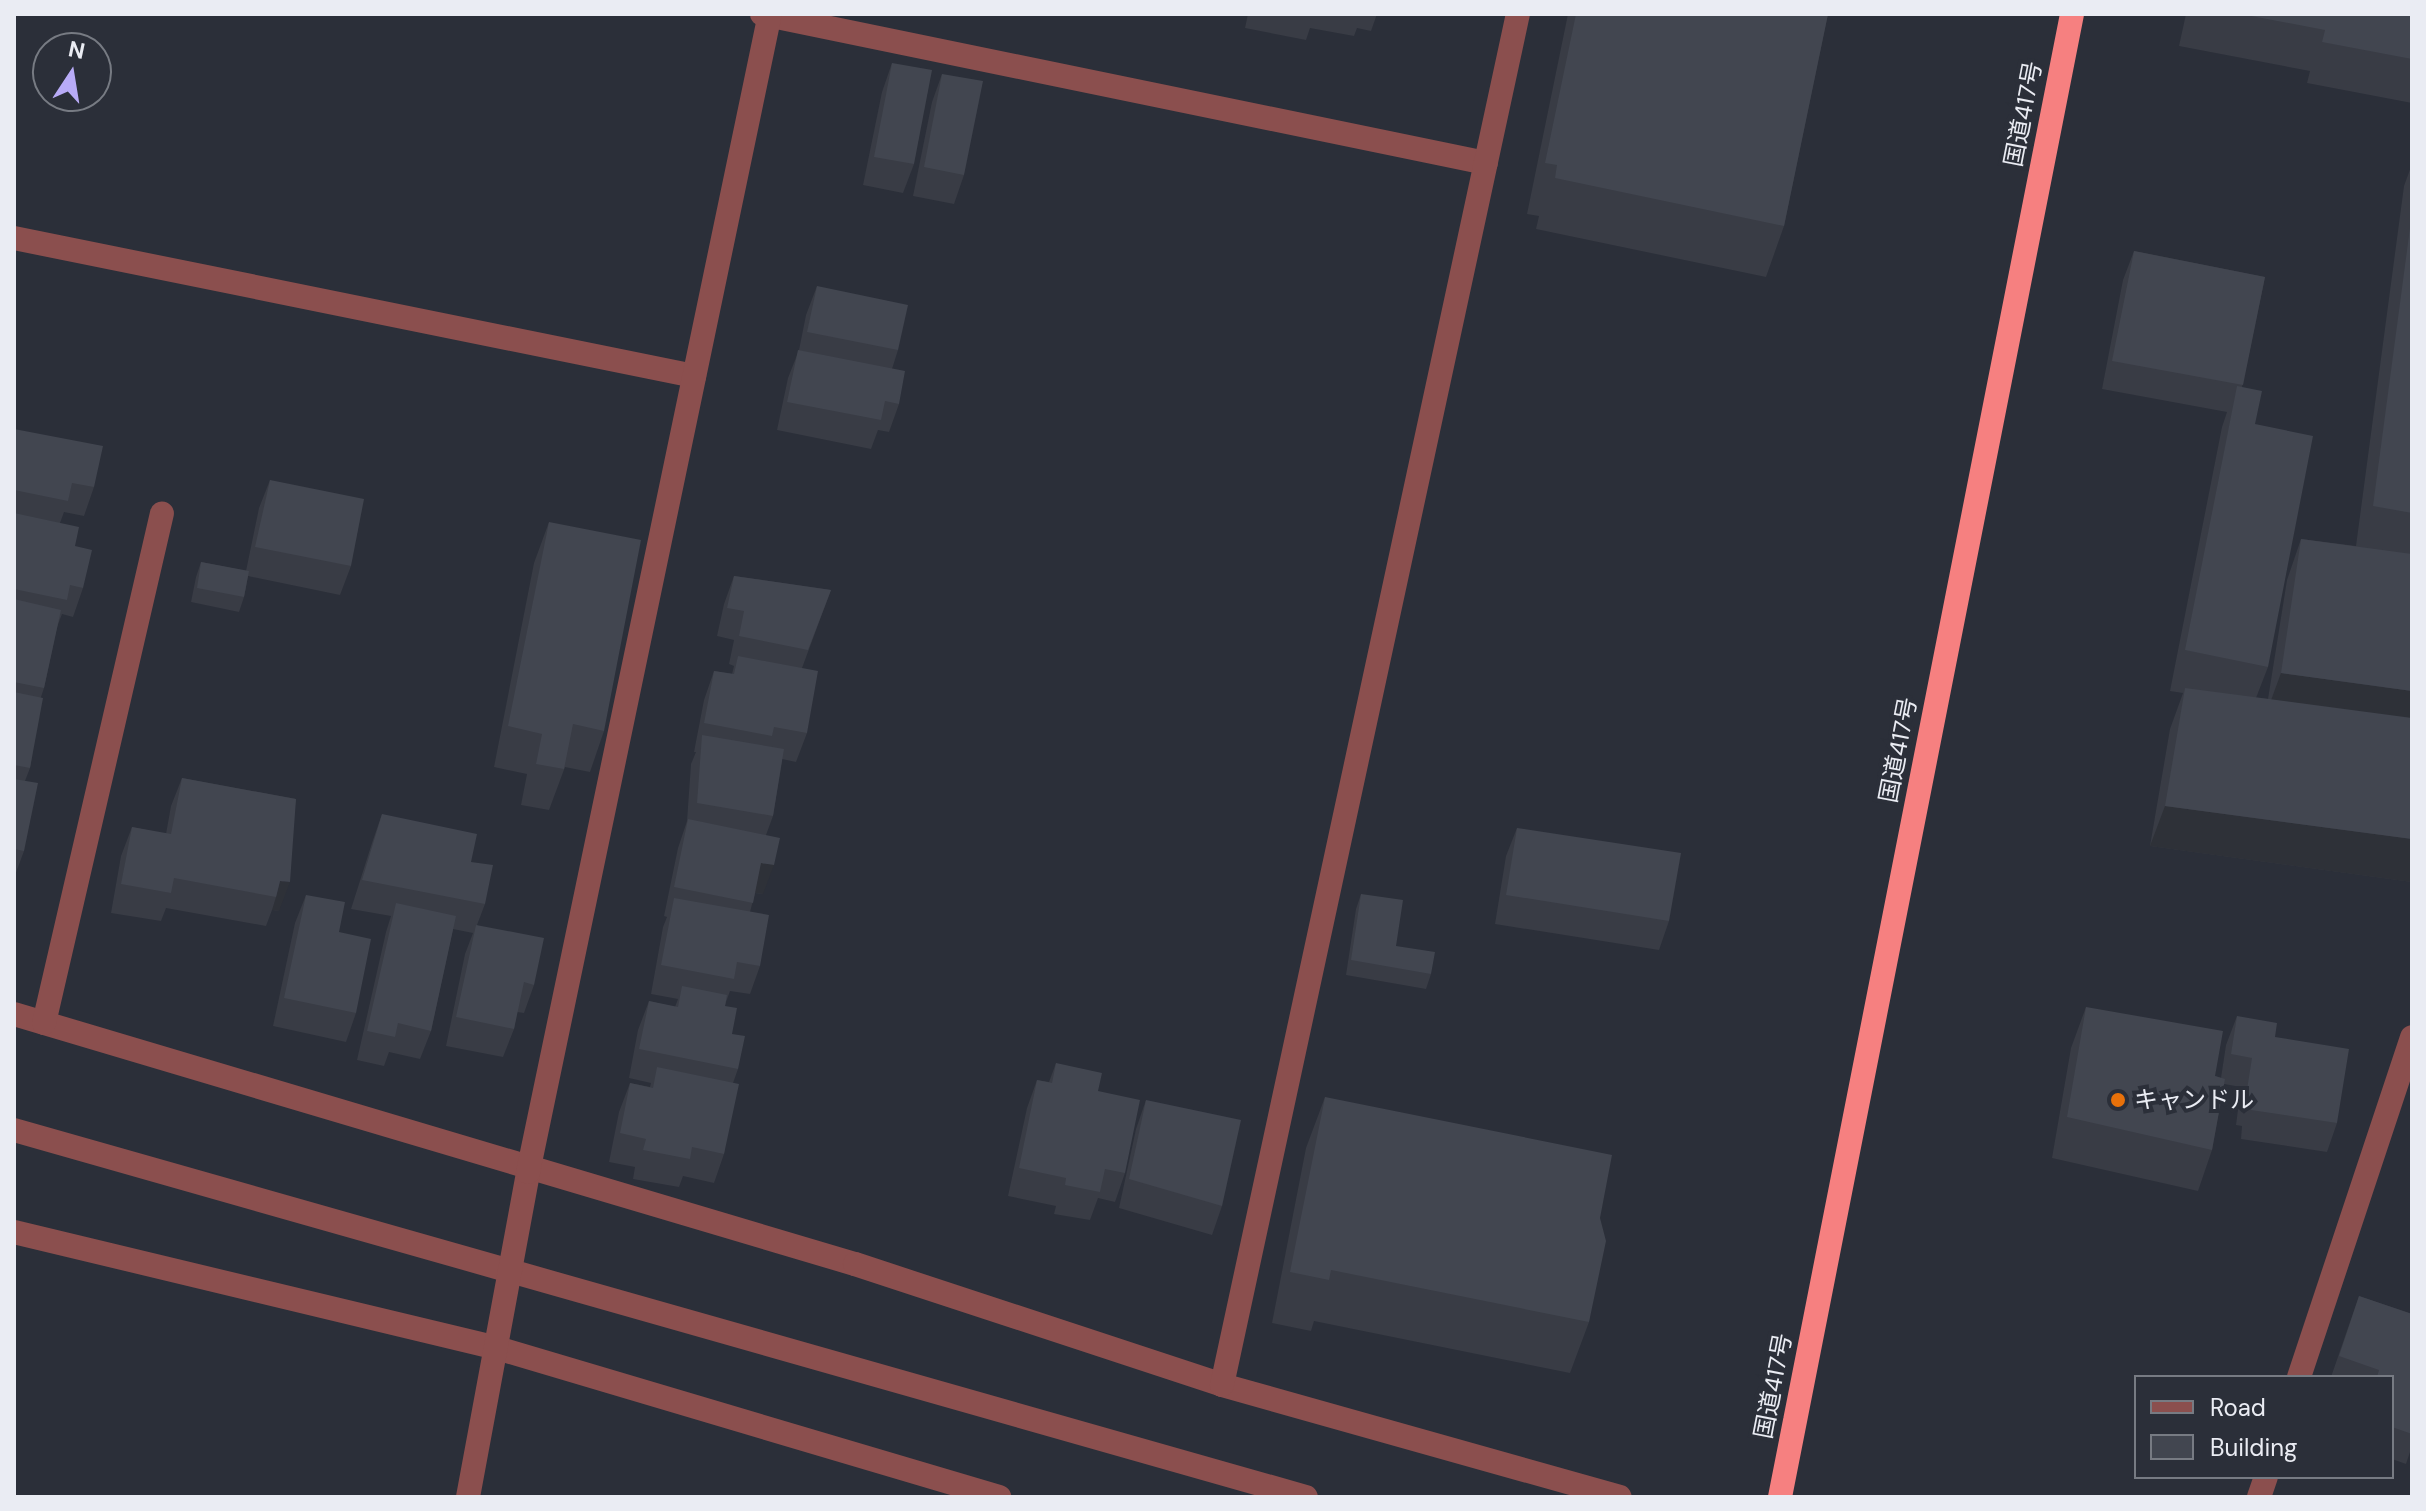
<!DOCTYPE html>
<html>
<head>
<meta charset="utf-8">
<style>
  body { margin:0 }
  #map { position:relative; width:2426px; height:1511px; overflow:hidden; background:#2b2f39; font-family:"DM Sans","Noto Sans JP",sans-serif }
  div>[style] { position:absolute }
  [style*='--x'] { left:calc(var(--x)*1px); top:calc(var(--y)*1px); width:calc(var(--w)*1px); rotate:calc(var(--a)*1deg) }
  .minor>* { height:24px; margin:-12px; padding:0 12px; transform-origin:12px; border-radius:12px; background:#8b4f4e }
  .highway>* { height:24px; margin:-12px; padding:0 12px; transform-origin:12px; border-radius:12px; background:#f68080 }
  .wall>* { inset:0; background:#393c45 }
  .shaded-wall>* { inset:0; background:#2e3138 }
  .building>* { inset:0; background:#424650 }
  .dots>* { width:22px; height:22px; translate:-50% -50%; box-sizing:border-box; border:4px solid #2b2f39; border-radius:50% }
  span { translate:-50% -50%; white-space:nowrap; text-align:center; line-height:1.15; -webkit-text-stroke:8px #2b2f39; paint-order:stroke }
  .street-label { font-size:24px; color:#eaecf3 }
  .poi-label { font-size:24px; color:#eaecf3 }
  .left { translate:0 -50%; text-align:left }
  .frame { position:absolute; inset:0; border:16px solid #eaecf3; pointer-events:none }
  .legend { position:absolute; left:2134px; top:1375px; width:260px; height:104px; box-sizing:border-box; background:#2b2f39; border:2px solid #777b83; margin:0; padding:10px 14px; list-style:none; font-size:24px; color:#eaecf3 }
  .legend li { display:flex; align-items:center; gap:16px; height:40px }
  .legend b { width:40px; border:2px solid #777b83 }
  .north { position:absolute; left:32px; top:32px; width:80px; height:80px; box-sizing:border-box; background:#2b2f39; border:2px solid #777b83; border-radius:50%; rotate:12deg; font-size:22px; font-weight:700; line-height:32px; text-align:center; color:#eaecf3 }
  .north::after { content:''; display:block; margin:auto; width:28px; height:36px; background:#b8abf7; clip-path:polygon(50% 0,100% 100%,50% 72%,0 100%) }
</style>
</head>
<body>
<div id="map">
  <div class="minor">
    <div style="--x:762;--y:14;--w:739;--a:11.63"></div>
    <div style="--x:14;--y:238;--w:694;--a:11.47"></div>
    <div style="--x:14;--y:1014;--w:877;--a:16.56"></div>
    <div style="--x:855;--y:1264;--w:386;--a:18.2"></div>
    <div style="--x:1222;--y:1385;--w:413;--a:15.7"></div>
    <div style="--x:44;--y:1023;--w:523;--a:-76.97"></div>
    <div style="--x:14;--y:1130;--w:1343;--a:15.86"></div>
    <div style="--x:14;--y:1232;--w:497;--a:13.5"></div>
    <div style="--x:497;--y:1348;--w:524;--a:16.53"></div>
    <div style="--x:2299;--y:1377;--w:358;--a:-71.6"></div>
    <div style="--x:1222;--y:1385;--w:1403;--a:-77.82"></div>
    <div style="--x:468;--y:1497;--w:330;--a:-79.5"></div>
    <div style="--x:528;--y:1172;--w:1183;--a:-78.2"></div>
    <div style="--x:2259;--y:1497;--w:21;--a:-71"></div>
  </div>
  <div class="highway">
    <div style="--x:1780;--y:1497;--w:1511;--a:-78.86"></div>
  </div>
  <div class="wall">
    <div style="clip-path:polygon(1248px 14px,1377px 14px,1371px 31px,1357px 28px,1354px 36px,1310px 28px,1306px 40px,1245px 28px)"></div>
    <div style="clip-path:polygon(1568px 14px,1828px 14px,1784px 226px,1766px 277px,1536px 229px,1539px 216px,1527px 214px)"></div>
    <div style="clip-path:polygon(2186px 14px,2412px 14px,2412px 103px,2307px 83px,2310px 71px,2179px 46px)"></div>
    <div style="clip-path:polygon(892px 63px,914px 164px,903px 193px,863px 185px,882px 92px)"></div>
    <div style="clip-path:polygon(942px 74px,964px 175px,954px 204px,913px 196px,932px 102px)"></div>
    <div style="clip-path:polygon(2412px 164px,2412px 882px,2150px 846px,2170px 729px,2183px 693px,2170px 691px,2222px 427px,2227px 412px,2102px 389px,2123px 280px,2134px 251px,2265px 277px,2242px 387px,2255px 424px,2268px 667px,2256px 698px,2268px 699px,2287px 580px,2301px 539px,2356px 546px,2404px 186px)"></div>
    <div style="clip-path:polygon(817px 286px,898px 350px,892px 369px,899px 404px,889px 432px,878px 430px,871px 449px,777px 430px,788px 378px,799px 350px,806px 315px)"></div>
    <div style="clip-path:polygon(14px 429px,94px 487px,84px 516px,64px 512px,60px 523px,75px 546px,83px 588px,73px 617px,62px 614px,57px 627px,44px 688px,41px 697px,30px 768px,25px 781px,24px 851px,14px 878px)"></div>
    <div style="clip-path:polygon(270px 480px,351px 566px,340px 595px,248px 576px,244px 597px,239px 612px,191px 602px,196px 577px,201px 562px,246px 571px,259px 508px)"></div>
    <div style="clip-path:polygon(549px 522px,604px 731px,590px 772px,565px 767px,549px 810px,521px 805px,527px 774px,494px 767px,534px 563px)"></div>
    <div style="clip-path:polygon(734px 576px,831px 590px,802px 668px,807px 733px,796px 762px,782px 759px,773px 816px,766px 835px,763px 894px,755px 893px,750px 912px,760px 966px,750px 994px,730px 991px,726px 1002px,725px 1006px,732px 1034px,738px 1069px,733px 1083px,724px 1154px,714px 1183px,683px 1176px,679px 1187px,633px 1179px,635px 1167px,609px 1162px,619px 1112px,630px 1083px,650px 1087px,651px 1083px,629px 1078px,638px 1030px,649px 1001px,675px 1007px,678px 999px,651px 994px,663px 927px,667px 917px,664px 916px,678px 848px,687px 821px,691px 764px,696px 752px,694px 752px,704px 700px,714px 671px,732px 674px,734px 666px,729px 664px,734px 640px,717px 636px,724px 604px)"></div>
    <div style="clip-path:polygon(182px 778px,296px 799px,279px 911px,272px 910px,266px 926px,166px 908px,161px 921px,111px 913px,121px 856px,132px 827px,166px 834px,171px 806px)"></div>
    <div style="clip-path:polygon(382px 814px,471px 862px,485px 904px,477px 925px,534px 985px,524px 1013px,517px 1012px,514px 1029px,503px 1057px,446px 1046px,465px 954px,473px 933px,453px 929px,431px 1031px,420px 1059px,389px 1052px,384px 1066px,357px 1060px,386px 932px,391px 916px,351px 909px,372px 843px)"></div>
    <div style="clip-path:polygon(1517px 828px,1669px 921px,1659px 950px,1495px 924px,1506px 856px)"></div>
    <div style="clip-path:polygon(1361px 894px,1396px 946px,1431px 974px,1426px 989px,1346px 975px,1356px 909px)"></div>
    <div style="clip-path:polygon(306px 895px,356px 1013px,346px 1042px,273px 1026px,295px 923px)"></div>
    <div style="clip-path:polygon(2086px 1007px,2215px 1076px,2221px 1078px,2226px 1045px,2237px 1016px,2275px 1037px,2337px 1123px,2327px 1152px,2241px 1139px,2242px 1126px,2236px 1125px,2241px 1087px,2224px 1084px,2212px 1150px,2198px 1191px,2052px 1158px,2071px 1048px)"></div>
    <div style="clip-path:polygon(1056px 1063px,1098px 1091px,1125px 1173px,1115px 1202px,1098px 1198px,1090px 1220px,1054px 1214px,1056px 1206px,1008px 1196px,1027px 1108px,1037px 1080px,1049px 1082px)"></div>
    <div style="clip-path:polygon(1325px 1097px,1600px 1218px,1589px 1322px,1570px 1373px,1314px 1321px,1311px 1331px,1272px 1323px,1306px 1148px)"></div>
    <div style="clip-path:polygon(1146px 1100px,1222px 1206px,1212px 1235px,1119px 1208px,1136px 1129px)"></div>
    <div style="clip-path:polygon(2359px 1296px,2412px 1314px,2412px 1446px,2406px 1464px,2392px 1459px,2392px 1377px,2331px 1377px)"></div>
  </div>
  <div class="shaded-wall">
    <div style="clip-path:polygon(2281px 673px,2412px 691px,2412px 734px,2266px 714px)"></div>
    <div style="clip-path:polygon(2165px 806px,2412px 839px,2412px 882px,2150px 846px)"></div>
    <div style="clip-path:polygon(761px 863px,774px 865px,763px 894px,751px 892px)"></div>
    <div style="clip-path:polygon(280px 881px,290px 882px,279px 911px,272px 910px,276px 897px)"></div>
  </div>
  <div class="building">
    <div style="clip-path:polygon(1576px 14px,1828px 14px,1784px 226px,1555px 178px,1557px 165px,1545px 163px)"></div>
    <div style="clip-path:polygon(2241px 14px,2412px 14px,2412px 59px,2322px 42px,2325px 30px)"></div>
    <div style="clip-path:polygon(892px 63px,932px 70px,914px 164px,874px 157px)"></div>
    <div style="clip-path:polygon(942px 74px,983px 81px,964px 175px,924px 167px)"></div>
    <div style="clip-path:polygon(2412px 213px,2412px 513px,2373px 506px)"></div>
    <div style="clip-path:polygon(2134px 251px,2265px 277px,2243px 385px,2112px 361px)"></div>
    <div style="clip-path:polygon(817px 286px,908px 305px,898px 350px,807px 332px)"></div>
    <div style="clip-path:polygon(798px 350px,905px 371px,899px 404px,885px 401px,881px 420px,787px 402px)"></div>
    <div style="clip-path:polygon(2237px 386px,2262px 391px,2255px 424px,2313px 436px,2268px 667px,2185px 650px)"></div>
    <div style="clip-path:polygon(14px 429px,103px 446px,94px 487px,72px 483px,68px 501px,14px 490px)"></div>
    <div style="clip-path:polygon(270px 480px,364px 499px,351px 566px,255px 547px)"></div>
    <div style="clip-path:polygon(14px 513px,79px 527px,75px 546px,92px 550px,83px 588px,70px 585px,67px 600px,14px 589px)"></div>
    <div style="clip-path:polygon(549px 522px,641px 540px,604px 731px,573px 724px,564px 769px,536px 764px,542px 734px,508px 726px)"></div>
    <div style="clip-path:polygon(2301px 539px,2412px 554px,2412px 691px,2281px 673px)"></div>
    <div style="clip-path:polygon(201px 562px,249px 571px,244px 597px,197px 588px)"></div>
    <div style="clip-path:polygon(734px 576px,831px 590px,808px 650px,739px 636px,744px 611px,727px 608px)"></div>
    <div style="clip-path:polygon(14px 599px,61px 610px,44px 688px,14px 682px)"></div>
    <div style="clip-path:polygon(738px 656px,818px 671px,807px 733px,774px 727px,772px 736px,704px 723px,714px 671px,734px 674px)"></div>
    <div style="clip-path:polygon(2185px 688px,2412px 718px,2412px 839px,2165px 806px)"></div>
    <div style="clip-path:polygon(14px 692px,43px 698px,30px 768px,14px 765px)"></div>
    <div style="clip-path:polygon(702px 735px,784px 749px,773px 816px,697px 803px)"></div>
    <div style="clip-path:polygon(182px 778px,296px 799px,290px 882px,280px 881px,276px 897px,174px 878px,171px 893px,121px 884px,132px 827px,171px 834px)"></div>
    <div style="clip-path:polygon(14px 779px,38px 783px,24px 851px,14px 849px)"></div>
    <div style="clip-path:polygon(382px 814px,477px 834px,471px 862px,493px 865px,485px 904px,362px 880px)"></div>
    <div style="clip-path:polygon(688px 819px,780px 838px,774px 865px,761px 863px,753px 903px,674px 887px)"></div>
    <div style="clip-path:polygon(1517px 828px,1681px 853px,1669px 921px,1506px 895px)"></div>
    <div style="clip-path:polygon(1361px 894px,1403px 900px,1396px 946px,1435px 952px,1431px 974px,1351px 960px)"></div>
    <div style="clip-path:polygon(306px 895px,345px 902px,339px 932px,371px 939px,356px 1013px,284px 998px)"></div>
    <div style="clip-path:polygon(674px 898px,769px 915px,760px 966px,737px 962px,734px 979px,661px 965px)"></div>
    <div style="clip-path:polygon(396px 903px,456px 916px,431px 1031px,398px 1023px,395px 1037px,367px 1031px)"></div>
    <div style="clip-path:polygon(476px 925px,544px 938px,534px 985px,524px 982px,514px 1029px,456px 1017px)"></div>
    <div style="clip-path:polygon(682px 986px,727px 995px,725px 1006px,737px 1008px,732px 1034px,745px 1036px,738px 1069px,639px 1049px,649px 1001px,678px 1007px)"></div>
    <div style="clip-path:polygon(2086px 1007px,2223px 1031px,2215px 1076px,2225px 1079px,2212px 1150px,2067px 1117px)"></div>
    <div style="clip-path:polygon(2237px 1016px,2277px 1023px,2275px 1037px,2349px 1049px,2337px 1123px,2251px 1110px,2253px 1098px,2246px 1096px,2252px 1058px,2231px 1054px)"></div>
    <div style="clip-path:polygon(1056px 1063px,1102px 1073px,1098px 1091px,1140px 1100px,1125px 1173px,1105px 1169px,1100px 1192px,1065px 1185px,1066px 1178px,1019px 1168px,1037px 1080px,1052px 1083px)"></div>
    <div style="clip-path:polygon(657px 1067px,739px 1084px,724px 1154px,692px 1147px,690px 1159px,643px 1150px,646px 1139px,620px 1133px,630px 1083px,653px 1088px)"></div>
    <div style="clip-path:polygon(1325px 1097px,1612px 1155px,1600px 1218px,1606px 1241px,1589px 1322px,1331px 1270px,1329px 1280px,1290px 1272px)"></div>
    <div style="clip-path:polygon(1146px 1100px,1241px 1120px,1222px 1206px,1129px 1179px)"></div>
    <div style="clip-path:polygon(2359px 1296px,2412px 1314px,2412px 1434px,2392px 1427px,2392px 1377px,2377px 1377px,2379px 1370px,2339px 1356px)"></div>
  </div>
  <div class="dots">
    <div style="left:2118px;top:1100px;background:#e8710a"></div>
  </div>
  <div class="street-label">
    <span style="left:2023px;top:114px;rotate:-79deg">国道417号</span>
    <span style="left:1898px;top:750px;rotate:-79deg">国道417号</span>
    <span style="left:1773px;top:1386px;rotate:-79deg">国道417号</span>
  </div>
  <div class="poi-label">
    <span class="left" style="left:2134px;top:1100px">キャンドル</span>
  </div>
  <div class="frame"></div>
  <ul class="legend">
  <li><b style="height:10px;background:#8b4f4e"></b>Road</li>
  <li><b style="height:22px;background:#424650"></b>Building</li>
  </ul>
  <div class="north">N</div>
</div>
</body>
</html>
